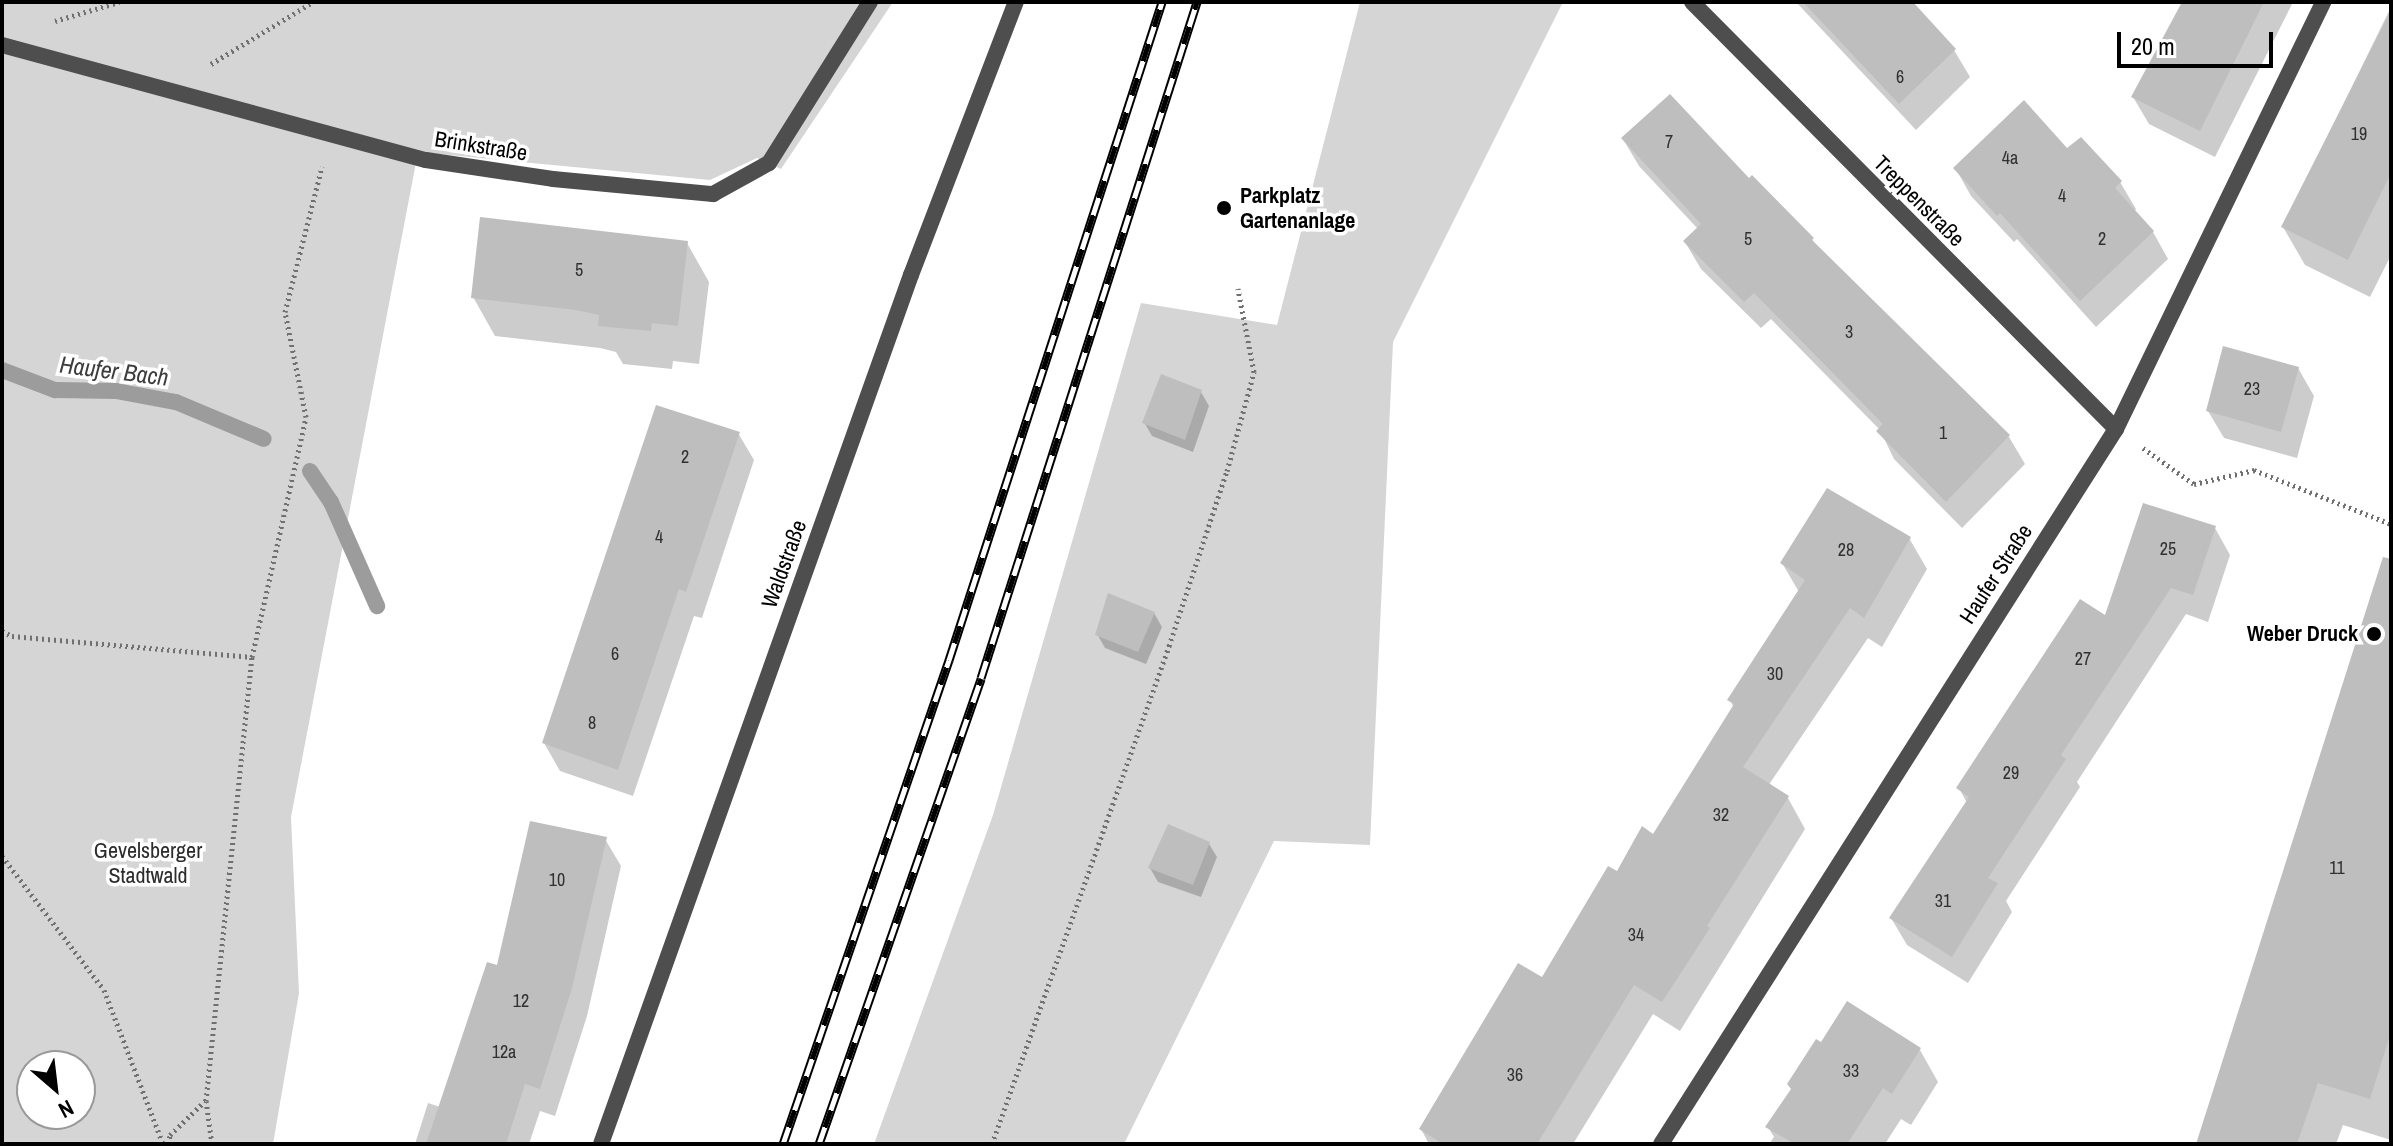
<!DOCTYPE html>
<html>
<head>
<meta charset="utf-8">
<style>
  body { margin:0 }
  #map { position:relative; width:2393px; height:1146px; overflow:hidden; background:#fff; font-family:"Archivo Narrow",sans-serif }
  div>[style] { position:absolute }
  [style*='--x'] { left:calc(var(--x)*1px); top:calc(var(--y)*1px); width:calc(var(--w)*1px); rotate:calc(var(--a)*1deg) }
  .green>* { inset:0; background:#d5d5d5 }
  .shadow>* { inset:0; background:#0003 }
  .stream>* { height:16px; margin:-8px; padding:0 8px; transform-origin:8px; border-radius:8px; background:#9c9c9c }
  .building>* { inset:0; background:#bebebe }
  .path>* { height:5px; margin-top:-2.5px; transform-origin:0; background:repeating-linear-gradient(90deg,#707070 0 2px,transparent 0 6px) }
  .minor>* { height:16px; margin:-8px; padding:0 8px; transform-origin:8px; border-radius:8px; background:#4e4e4e }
  .rail>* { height:9px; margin-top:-4.5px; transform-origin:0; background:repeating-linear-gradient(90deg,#fff 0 18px,#000 0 36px); box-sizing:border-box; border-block:2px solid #000 }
  .dots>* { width:22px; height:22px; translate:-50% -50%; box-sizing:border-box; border:4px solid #fff; border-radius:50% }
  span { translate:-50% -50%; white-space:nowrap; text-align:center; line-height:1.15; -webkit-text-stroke:7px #fff; paint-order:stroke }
  .number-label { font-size:18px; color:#303030 }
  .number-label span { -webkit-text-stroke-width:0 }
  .street-label { font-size:22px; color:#000 }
  .poi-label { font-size:22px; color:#000; font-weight:700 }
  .left { translate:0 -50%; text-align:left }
  .right { translate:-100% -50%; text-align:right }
  .park-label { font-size:22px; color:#2c2c2c }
  .water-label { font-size:24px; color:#3d3d3d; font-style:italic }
  .frame { position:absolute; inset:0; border:4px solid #000; pointer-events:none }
  .north { position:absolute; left:16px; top:1050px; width:80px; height:80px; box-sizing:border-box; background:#fff; border:2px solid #999; border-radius:50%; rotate:152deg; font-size:22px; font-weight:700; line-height:32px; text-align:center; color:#000 }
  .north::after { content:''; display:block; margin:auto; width:28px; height:36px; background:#000; clip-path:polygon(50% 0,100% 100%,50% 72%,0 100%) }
  .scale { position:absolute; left:2117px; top:32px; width:156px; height:36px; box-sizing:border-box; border:4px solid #000; border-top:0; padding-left:10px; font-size:24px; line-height:28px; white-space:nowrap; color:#000; -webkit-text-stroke:6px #fff; paint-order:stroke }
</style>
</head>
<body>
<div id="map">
  <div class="green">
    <div style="clip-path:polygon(evenodd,2px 2px,893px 2px,781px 169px,757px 158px,710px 180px,418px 152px,291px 817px,299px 993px,273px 1144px,2px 1144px,2px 2px,32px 1066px,80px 1066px,80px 1114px,32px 1114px,32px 1066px)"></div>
    <div style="clip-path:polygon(1360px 2px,1563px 2px,1393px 342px,1370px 845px,1274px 841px,1124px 1144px,874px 1144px,993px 815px,1141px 303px,1277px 325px)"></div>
  </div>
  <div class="shadow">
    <div style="clip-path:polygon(1796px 2px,1910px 2px,1954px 50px,1970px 77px,1916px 130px)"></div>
    <div style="clip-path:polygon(2185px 2px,2293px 2px,2215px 157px,2149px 124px,2133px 97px)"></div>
    <div style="clip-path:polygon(2391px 7px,2391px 255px,2370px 297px,2305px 265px,2283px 227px)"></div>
    <div style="clip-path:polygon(1623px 139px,1749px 181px,1812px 239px,1818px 249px,2009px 437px,2025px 464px,1962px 528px,1894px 459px,1880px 430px,1771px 319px,1761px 328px,1701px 269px,1685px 242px,1698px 229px,1639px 166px)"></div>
    <div style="clip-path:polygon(2067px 151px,2120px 182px,2136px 209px,2134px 212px,2153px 232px,2168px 259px,2096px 327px,2017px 239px,2014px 242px,1971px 196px,1956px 169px)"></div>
    <div style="clip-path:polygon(687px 243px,709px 282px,699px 364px,673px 361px,672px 369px,623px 364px,616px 352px,600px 348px,495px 336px,473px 297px)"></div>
    <div style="clip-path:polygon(2298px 368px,2314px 396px,2297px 458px,2224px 438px,2208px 411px)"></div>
    <div style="clip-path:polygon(1201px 392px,1209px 406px,1193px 452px,1152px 436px,1144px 422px)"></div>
    <div style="clip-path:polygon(738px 433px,754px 460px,702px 618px,694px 616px,633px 796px,560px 771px,544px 743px)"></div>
    <div style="clip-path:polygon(2215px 528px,2230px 555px,2208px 622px,2186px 614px,2077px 782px,2080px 787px,2006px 901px,2012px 912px,1968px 983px,1907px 945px,1891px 918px,1967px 803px,1959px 788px,2106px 618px)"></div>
    <div style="clip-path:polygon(1909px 538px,1927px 569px,1882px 647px,1868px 638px,1768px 786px,1788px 798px,1805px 829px,1680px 1031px,1653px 1014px,1573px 1144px,1429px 1144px,1421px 1129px,1543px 980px,1618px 874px,1654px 837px,1734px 708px,1730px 700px,1799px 592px,1782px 563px)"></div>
    <div style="clip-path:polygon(2391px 582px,2391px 1140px,2343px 1125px,2336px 1144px,2197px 1144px)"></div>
    <div style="clip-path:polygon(1154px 613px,1162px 627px,1146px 664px,1105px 648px,1097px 634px)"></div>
    <div style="clip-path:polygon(605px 839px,621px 866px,587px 1016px,555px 1116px,540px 1111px,529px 1144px,415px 1144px,428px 1103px,440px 1107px,498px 968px)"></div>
    <div style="clip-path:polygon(1209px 844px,1217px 857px,1201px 897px,1158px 882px,1150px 868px)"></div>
    <div style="clip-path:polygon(1920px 1050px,1938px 1082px,1911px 1125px,1901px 1119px,1885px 1144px,1769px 1144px,1774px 1137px,1768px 1127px)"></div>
  </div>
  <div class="stream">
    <div style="--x:2;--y:370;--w:57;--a:20.7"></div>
    <div style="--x:55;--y:390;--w:61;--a:0.9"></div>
    <div style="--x:116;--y:391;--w:61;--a:10.4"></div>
    <div style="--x:176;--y:402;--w:95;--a:22.8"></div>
    <div style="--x:310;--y:471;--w:37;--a:56"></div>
    <div style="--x:331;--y:502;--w:114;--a:66.1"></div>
  </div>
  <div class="building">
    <div style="clip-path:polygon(1803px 2px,1913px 2px,1956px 49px,1899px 104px)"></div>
    <div style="clip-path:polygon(2182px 2px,2264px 2px,2200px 131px,2131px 97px)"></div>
    <div style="clip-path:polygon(2391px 10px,2391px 173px,2348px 260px,2281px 227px)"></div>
    <div style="clip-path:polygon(1670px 94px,1749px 178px,1752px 175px,1814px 238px,1812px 240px,2010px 435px,1946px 502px,1876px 431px,1883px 424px,1754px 293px,1744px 302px,1683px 241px,1701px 224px,1621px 138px)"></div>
    <div style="clip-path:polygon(2024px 100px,2067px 148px,2081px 137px,2122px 181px,2115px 188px,2154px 231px,2080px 301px,2000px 213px,1997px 216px,1953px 168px)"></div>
    <div style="clip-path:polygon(480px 217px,688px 241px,678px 326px,652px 323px,651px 331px,598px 326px,599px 315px,576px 310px,471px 298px)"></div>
    <div style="clip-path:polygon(2223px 346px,2299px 367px,2281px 432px,2206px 411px)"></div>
    <div style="clip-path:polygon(1161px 374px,1202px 390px,1185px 440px,1142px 423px)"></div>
    <div style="clip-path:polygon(656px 405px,740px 432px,686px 592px,679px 589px,618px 770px,542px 743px)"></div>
    <div style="clip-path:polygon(1827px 488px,1911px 537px,1864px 618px,1850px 608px,1743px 767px,1789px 796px,1707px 926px,1710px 928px,1662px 1002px,1634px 985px,1537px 1144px,1443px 1144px,1419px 1129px,1518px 963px,1542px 977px,1608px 866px,1617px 871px,1642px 826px,1653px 834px,1734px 704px,1727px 700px,1805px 580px,1780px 563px)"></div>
    <div style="clip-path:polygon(2143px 503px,2216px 526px,2193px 595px,2171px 588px,2061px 755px,2066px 759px,1988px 878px,1998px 883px,1952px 957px,1889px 918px,1969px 797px,1956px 788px,2080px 599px,2105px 615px)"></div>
    <div style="clip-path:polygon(2383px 557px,2391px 559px,2391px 1032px,2370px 1099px,2318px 1083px,2297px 1144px,2196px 1144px)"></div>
    <div style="clip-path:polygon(1108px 593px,1155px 612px,1138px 652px,1095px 635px)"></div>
    <div style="clip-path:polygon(530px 821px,607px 837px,572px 988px,540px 1089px,525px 1084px,506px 1144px,426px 1144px,487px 962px,497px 965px)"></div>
    <div style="clip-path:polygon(1168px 824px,1210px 842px,1193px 885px,1148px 868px)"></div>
    <div style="clip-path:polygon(1847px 1001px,1921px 1048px,1892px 1094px,1883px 1088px,1847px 1144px,1795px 1144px,1765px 1127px,1791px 1089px,1787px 1084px,1816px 1039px,1821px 1042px)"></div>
  </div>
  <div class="path">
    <div style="--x:55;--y:21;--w:67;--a:-16.5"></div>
    <div style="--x:211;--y:64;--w:119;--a:-31.3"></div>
    <div style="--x:2143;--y:448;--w:62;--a:35.2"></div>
    <div style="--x:2194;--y:484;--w:62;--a:-13.1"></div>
    <div style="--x:2254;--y:470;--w:147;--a:21.5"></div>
    <div style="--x:2;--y:631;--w:11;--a:27"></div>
    <div style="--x:12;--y:636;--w:241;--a:5"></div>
    <div style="--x:2;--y:856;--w:168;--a:52.7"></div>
    <div style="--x:104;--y:990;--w:165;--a:69"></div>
    <div style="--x:168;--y:1144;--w:9;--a:-77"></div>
    <div style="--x:170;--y:1135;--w:49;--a:-44.2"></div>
    <div style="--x:212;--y:1144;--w:43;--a:-97.9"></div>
    <div style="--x:206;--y:1101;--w:446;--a:-84.1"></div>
    <div style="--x:252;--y:657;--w:246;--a:-77.3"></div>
    <div style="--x:306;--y:417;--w:107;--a:-101.3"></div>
    <div style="--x:285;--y:312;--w:150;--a:-75.7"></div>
    <div style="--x:992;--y:1144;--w:529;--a:-70.43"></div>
    <div style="--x:1169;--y:646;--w:184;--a:-71.7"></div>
    <div style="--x:1227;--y:471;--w:103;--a:-74.7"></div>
    <div style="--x:1254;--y:372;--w:85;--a:-100.9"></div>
  </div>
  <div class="minor">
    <div style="--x:1692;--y:2;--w:602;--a:45.2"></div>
    <div style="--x:2;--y:45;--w:439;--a:15.2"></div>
    <div style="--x:426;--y:160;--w:128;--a:8.5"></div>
    <div style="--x:553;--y:179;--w:161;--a:5.4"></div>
    <div style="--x:713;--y:194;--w:64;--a:-29"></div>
    <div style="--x:769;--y:163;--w:190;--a:-57.9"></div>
    <div style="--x:601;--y:1144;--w:923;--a:-70.37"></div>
    <div style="--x:911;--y:275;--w:292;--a:-69"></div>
    <div style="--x:1661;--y:1144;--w:847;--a:-57.53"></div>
    <div style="--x:2116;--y:429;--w:475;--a:-64.1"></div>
  </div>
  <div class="rail">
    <div style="--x:783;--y:1144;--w:512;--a:-71.07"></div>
    <div style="--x:949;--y:660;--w:692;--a:-72.06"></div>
    <div style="--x:819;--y:1144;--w:493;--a:-70.8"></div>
    <div style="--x:981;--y:678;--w:710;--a:-72.28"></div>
  </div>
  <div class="dots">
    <div style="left:1224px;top:208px;background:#000"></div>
    <div style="left:2374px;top:634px;background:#000"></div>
  </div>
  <div class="number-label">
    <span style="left:1900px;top:77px">6</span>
    <span style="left:2359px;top:134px">19</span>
    <span style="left:1669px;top:142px">7</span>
    <span style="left:2010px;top:158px">4a</span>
    <span style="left:2062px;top:196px">4</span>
    <span style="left:1748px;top:239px">5</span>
    <span style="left:2102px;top:239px">2</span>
    <span style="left:579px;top:270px">5</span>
    <span style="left:1849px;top:332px">3</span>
    <span style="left:2252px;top:389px">23</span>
    <span style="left:1943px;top:433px">1</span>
    <span style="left:685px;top:457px">2</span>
    <span style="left:659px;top:537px">4</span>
    <span style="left:2168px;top:549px">25</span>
    <span style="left:1846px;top:550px">28</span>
    <span style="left:615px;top:654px">6</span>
    <span style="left:2083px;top:659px">27</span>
    <span style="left:1775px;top:674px">30</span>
    <span style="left:592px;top:723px">8</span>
    <span style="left:2011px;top:773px">29</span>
    <span style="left:1721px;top:815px">32</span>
    <span style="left:2337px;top:868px">11</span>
    <span style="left:557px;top:880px">10</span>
    <span style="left:1943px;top:901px">31</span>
    <span style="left:1636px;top:935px">34</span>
    <span style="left:521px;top:1001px">12</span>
    <span style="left:504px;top:1052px">12a</span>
    <span style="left:1851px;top:1071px">33</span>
    <span style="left:1515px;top:1075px">36</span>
  </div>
  <div class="street-label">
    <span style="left:481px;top:146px;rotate:9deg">Brinkstraße</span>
    <span style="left:1919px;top:201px;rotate:45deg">Treppenstraße</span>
    <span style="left:784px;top:564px;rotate:-70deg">Waldstraße</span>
    <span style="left:1996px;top:574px;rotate:-57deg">Haufer Straße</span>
  </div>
  <div class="poi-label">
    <span class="left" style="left:1240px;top:208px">Parkplatz<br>Gartenanlage</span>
    <span class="right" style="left:2358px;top:634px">Weber Druck</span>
  </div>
  <div class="park-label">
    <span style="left:148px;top:863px">Gevelsberger<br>Stadtwald</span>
  </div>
  <div class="water-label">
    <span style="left:114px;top:371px;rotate:7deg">Haufer Bach</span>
  </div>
  <div class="frame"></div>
  <div class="north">N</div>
  <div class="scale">20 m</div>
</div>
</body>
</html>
